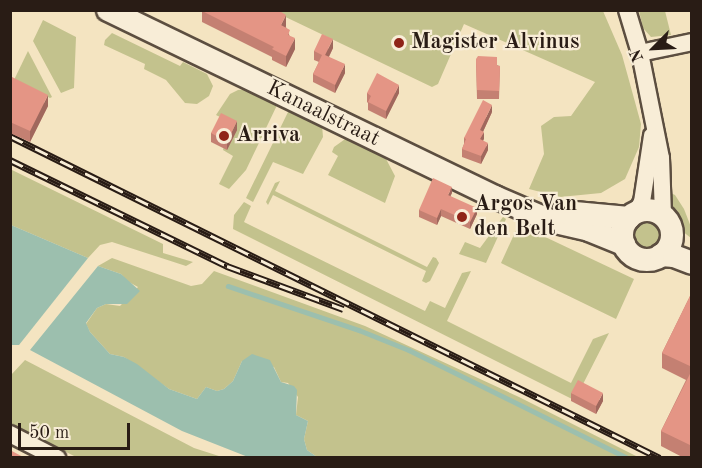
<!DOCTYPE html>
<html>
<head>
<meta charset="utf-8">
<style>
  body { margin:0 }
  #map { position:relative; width:702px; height:468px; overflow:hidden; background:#f4e4c1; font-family:"Old Standard TT",serif }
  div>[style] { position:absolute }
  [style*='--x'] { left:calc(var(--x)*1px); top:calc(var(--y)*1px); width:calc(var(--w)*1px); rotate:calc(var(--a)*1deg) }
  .green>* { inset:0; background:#c3c28d }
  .round { border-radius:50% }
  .water>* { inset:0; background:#9cbfae }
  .stream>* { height:4.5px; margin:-2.25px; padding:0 2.25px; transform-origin:2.25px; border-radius:2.25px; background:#9cbfae }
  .roads { filter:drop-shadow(2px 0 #5c4e40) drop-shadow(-2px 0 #5c4e40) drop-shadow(0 2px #5c4e40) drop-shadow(0 -2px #5c4e40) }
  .street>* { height:16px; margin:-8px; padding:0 8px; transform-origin:8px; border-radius:8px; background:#f8edd7 }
  .secondary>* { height:22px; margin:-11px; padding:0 11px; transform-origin:11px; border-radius:11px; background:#f8edd7 }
  .secondary>.ring { margin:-11px; padding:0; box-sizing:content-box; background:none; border:22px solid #f8edd7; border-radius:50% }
  .rail>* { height:7px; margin-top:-3.5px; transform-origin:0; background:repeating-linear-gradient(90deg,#f8edd7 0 14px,#291c15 0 28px); box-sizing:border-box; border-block:2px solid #291c15 }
  .wall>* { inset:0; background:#c48072 }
  .shaded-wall>* { inset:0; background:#a0685d }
  .building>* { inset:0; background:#e49585 }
  .dots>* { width:16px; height:16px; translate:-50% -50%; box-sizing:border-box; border:3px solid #f8edd7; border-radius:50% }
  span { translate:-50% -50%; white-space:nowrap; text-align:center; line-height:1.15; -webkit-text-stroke:4.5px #f8edd7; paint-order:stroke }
  .poi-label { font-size:22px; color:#291c15; font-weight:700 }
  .left { translate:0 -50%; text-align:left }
  .street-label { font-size:22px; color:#291c15 }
  .frame { position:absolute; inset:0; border:12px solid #291c15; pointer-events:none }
  .north { position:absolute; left:624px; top:18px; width:60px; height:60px; -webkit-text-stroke:4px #f8edd7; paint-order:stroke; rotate:246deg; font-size:16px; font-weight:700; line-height:24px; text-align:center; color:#291c15 }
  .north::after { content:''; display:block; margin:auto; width:21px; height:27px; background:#291c15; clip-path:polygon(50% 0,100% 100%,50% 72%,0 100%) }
  .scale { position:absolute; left:18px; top:423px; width:112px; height:27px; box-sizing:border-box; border:3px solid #291c15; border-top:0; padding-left:8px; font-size:18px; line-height:21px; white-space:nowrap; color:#291c15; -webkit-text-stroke:4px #f8edd7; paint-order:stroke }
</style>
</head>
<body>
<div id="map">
  <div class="green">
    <div style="clip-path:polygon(273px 11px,603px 11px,622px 55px,635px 102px,641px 124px,639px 147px,625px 179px,601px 193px,560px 197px,529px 189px,544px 154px,541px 126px,554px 117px,571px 116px,595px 82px,464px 24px,438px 84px,432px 87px)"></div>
    <div style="clip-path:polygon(639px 11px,665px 11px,671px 35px,651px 37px,643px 28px)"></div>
    <div style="clip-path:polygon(43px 20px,76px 37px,74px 88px,71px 89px,61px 93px,33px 41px)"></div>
    <div style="clip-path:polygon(112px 33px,180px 66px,183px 62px,207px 74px,213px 86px,209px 96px,197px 104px,185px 103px,166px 80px,144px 69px,145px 64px,104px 45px,105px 40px)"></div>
    <div style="clip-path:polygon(28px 51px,52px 97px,50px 98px,14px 80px)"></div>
    <div style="clip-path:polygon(251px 89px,279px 101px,246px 170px,229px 189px,219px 184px,233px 156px,223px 150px,230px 122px,216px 115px,230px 94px,238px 90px)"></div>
    <div style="clip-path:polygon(289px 110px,322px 125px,323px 137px,303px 174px,273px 162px,253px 202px,246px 198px)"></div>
    <div style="clip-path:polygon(348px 137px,385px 157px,395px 176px,385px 203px,328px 175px,338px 156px,332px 152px,334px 147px)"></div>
    <div style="clip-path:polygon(10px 169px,163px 244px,163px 253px,193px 262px,186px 266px,112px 242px,100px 245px,88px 258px,11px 225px)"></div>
    <div style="clip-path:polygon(280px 181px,275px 191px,427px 267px,433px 257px,436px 258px,439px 263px,430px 281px,426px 283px,422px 281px,426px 271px,273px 195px,268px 205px,266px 202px,275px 183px)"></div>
    <div style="clip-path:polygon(666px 191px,675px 195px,684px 209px,691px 227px,691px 238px,682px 231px,668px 207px)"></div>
    <div style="clip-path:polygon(244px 202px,251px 206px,244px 222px,425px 311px,430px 301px,445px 308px,462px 273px,471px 271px,447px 321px,571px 383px,593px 339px,609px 333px,580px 390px,572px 399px,233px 229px,234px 215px)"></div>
    <div style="clip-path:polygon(503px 217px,506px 219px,486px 263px,459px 254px,465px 242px,480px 248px)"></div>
    <div class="round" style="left:635px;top:222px;width:26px;height:26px"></div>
    <div style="clip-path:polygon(522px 226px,634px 279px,616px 319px,501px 263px,517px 228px,521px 229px)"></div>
    <div style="clip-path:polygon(112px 258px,191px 286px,202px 284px,214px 271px,365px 326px,519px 397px,638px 457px,317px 457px,307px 450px,304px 439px,308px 421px,296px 415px,298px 397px,288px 383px,281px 382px,274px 367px,242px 361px,233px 381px,224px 389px,217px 391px,206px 387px,197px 399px,169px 389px,124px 357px,110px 354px,90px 332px,86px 324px,97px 308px,106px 304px,120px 306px,138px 287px,127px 281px,121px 274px,98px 266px)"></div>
    <div style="clip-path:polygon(25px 360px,194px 448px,222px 457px,76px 457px,11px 424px,11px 375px)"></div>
  </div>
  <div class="water">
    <div style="clip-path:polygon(11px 225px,88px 258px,19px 345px,12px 345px)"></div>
    <div style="clip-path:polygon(98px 266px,121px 274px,140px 291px,127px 304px,106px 304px,97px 308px,86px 323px,90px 332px,110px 354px,124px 357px,137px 364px,169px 389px,197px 399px,206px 387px,217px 391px,224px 389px,233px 381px,242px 361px,252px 354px,270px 360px,281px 382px,294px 386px,297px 390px,296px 415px,308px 421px,304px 439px,307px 450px,317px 457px,248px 457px,182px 431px,30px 350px)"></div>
  </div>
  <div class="stream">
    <div style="--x:228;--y:286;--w:138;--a:18.6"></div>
    <div style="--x:359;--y:330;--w:54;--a:21.8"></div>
    <div style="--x:409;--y:350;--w:244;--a:26.3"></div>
  </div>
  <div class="roads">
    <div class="street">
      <div style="--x:627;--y:10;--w:45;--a:73.2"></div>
      <div style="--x:640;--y:53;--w:107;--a:78.7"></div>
      <div style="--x:661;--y:158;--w:57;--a:88"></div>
      <div style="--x:640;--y:53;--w:53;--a:-11.9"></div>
      <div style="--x:636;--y:212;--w:12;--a:-59"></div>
      <div style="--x:642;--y:202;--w:67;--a:-81.4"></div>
      <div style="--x:10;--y:434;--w:53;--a:27.1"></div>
    </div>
    <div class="secondary">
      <div style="--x:108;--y:10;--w:430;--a:25.8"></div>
      <div style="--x:495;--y:197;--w:61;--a:23.2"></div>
      <div style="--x:551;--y:221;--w:39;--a:13"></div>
      <div style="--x:589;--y:230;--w:38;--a:22"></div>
      <div class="ring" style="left:622px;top:210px;width:28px;height:28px"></div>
      <div style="--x:564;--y:212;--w:65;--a:5.3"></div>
      <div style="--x:661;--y:255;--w:13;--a:4"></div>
      <div style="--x:674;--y:256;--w:19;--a:21"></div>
    </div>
  </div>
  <div class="rail">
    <div style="--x:10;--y:136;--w:725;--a:26.35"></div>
    <div style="--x:10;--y:160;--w:242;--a:26"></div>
    <div style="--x:227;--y:266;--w:124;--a:20.3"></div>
  </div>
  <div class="wall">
    <div style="clip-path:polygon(202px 11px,286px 26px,286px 27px,295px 49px,286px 67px,272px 60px,272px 57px,202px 22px)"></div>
    <div style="clip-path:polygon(333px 48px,329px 57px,345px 73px,335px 93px,313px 82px,313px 74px,319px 62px,314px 60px,314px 51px)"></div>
    <div style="clip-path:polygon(476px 59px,500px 66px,499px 99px,477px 99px)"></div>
    <div style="clip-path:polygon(692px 64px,692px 84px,691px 80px,691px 65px)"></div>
    <div style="clip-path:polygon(10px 74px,11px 77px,48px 106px,30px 142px,10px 133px)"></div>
    <div style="clip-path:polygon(367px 93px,399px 93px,386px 119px,368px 110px,368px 103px,367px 102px)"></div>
    <div style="clip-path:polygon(492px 112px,483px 132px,483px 141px,488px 150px,481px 164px,462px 157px,462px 149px,464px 144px,464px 138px)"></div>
    <div style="clip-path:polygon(237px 130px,227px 150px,211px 142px,211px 133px)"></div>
    <div style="clip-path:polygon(452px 193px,450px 196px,477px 214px,470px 229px,441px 216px,437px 225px,419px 217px,419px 210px)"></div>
    <div style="clip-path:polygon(691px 294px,692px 458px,684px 458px,661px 446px,661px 431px,686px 380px,662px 368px,662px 353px)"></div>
    <div style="clip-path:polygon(571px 393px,603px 401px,596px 414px,571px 401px)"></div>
  </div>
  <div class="shaded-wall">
    <div style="clip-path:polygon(286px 15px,286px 26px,281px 36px,281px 25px)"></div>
    <div style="clip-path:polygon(295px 38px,295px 49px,286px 67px,286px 56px)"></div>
    <div style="clip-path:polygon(333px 39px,333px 48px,325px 64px,325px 55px)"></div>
    <div style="clip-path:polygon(345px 64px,345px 73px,335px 93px,335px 85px)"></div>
    <div style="clip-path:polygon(399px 85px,399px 93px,386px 119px,386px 111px)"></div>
    <div style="clip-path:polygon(48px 95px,48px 106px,30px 142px,30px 131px)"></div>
    <div style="clip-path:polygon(492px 105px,492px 112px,480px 138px,480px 130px)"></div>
    <div style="clip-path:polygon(237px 121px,237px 130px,227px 150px,227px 142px)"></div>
    <div style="clip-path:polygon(484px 132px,484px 139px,480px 147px,480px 139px)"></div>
    <div style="clip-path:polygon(488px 143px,488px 150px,481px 164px,481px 156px)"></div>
    <div style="clip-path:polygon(452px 187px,452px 193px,448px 201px,448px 195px)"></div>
    <div style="clip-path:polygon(477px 208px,477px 214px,470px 229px,470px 222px)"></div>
    <div style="clip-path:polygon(441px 209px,441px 216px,437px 225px,437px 218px)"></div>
    <div style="clip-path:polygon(603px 393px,603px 401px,596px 414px,596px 406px)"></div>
  </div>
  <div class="building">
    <div style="clip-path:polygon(203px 10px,278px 10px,286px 15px,281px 25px,290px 30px,288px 35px,295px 38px,286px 56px,272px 49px,274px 47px,202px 11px)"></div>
    <div style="clip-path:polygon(322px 34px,333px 39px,325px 55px,345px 64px,335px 85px,313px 74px,322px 55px,314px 51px)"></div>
    <div style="clip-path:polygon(478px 56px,497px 57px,497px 66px,500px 66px,499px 91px,477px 90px,476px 59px)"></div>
    <div style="clip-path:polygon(377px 73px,399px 85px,386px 111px,368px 102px,371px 96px,367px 93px)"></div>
    <div style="clip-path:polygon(10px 76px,48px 95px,30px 131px,10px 122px)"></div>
    <div style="clip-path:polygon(483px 100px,492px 105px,480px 130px,484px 132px,480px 139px,488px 143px,481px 156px,462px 149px,466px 139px,464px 138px)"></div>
    <div style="clip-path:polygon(221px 113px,237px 121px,227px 142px,211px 133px)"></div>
    <div style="clip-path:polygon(433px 178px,452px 187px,448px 195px,477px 208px,470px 222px,441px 209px,437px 218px,419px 210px)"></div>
    <div style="clip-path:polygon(691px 294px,692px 294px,692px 367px,662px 353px)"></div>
    <div style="clip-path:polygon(692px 370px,692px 446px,661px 431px)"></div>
    <div style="clip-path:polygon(578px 380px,603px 393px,596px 406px,571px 393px)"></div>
    <div style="clip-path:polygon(10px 450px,25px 458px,10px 458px)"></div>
  </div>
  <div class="dots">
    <div style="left:399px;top:43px;background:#8f2418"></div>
    <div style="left:224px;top:136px;background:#8f2418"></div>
    <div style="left:462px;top:217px;background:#8f2418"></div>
  </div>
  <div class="poi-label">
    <span class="left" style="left:411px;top:43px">Magister Alvinus</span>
    <span class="left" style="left:236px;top:136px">Arriva</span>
    <span class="left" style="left:474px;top:217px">Argos Van<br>den Belt</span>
  </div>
  <div class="street-label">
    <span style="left:323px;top:114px;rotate:26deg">Kanaalstraat</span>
  </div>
  <div class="frame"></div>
  <div class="north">N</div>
  <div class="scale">50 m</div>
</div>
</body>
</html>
